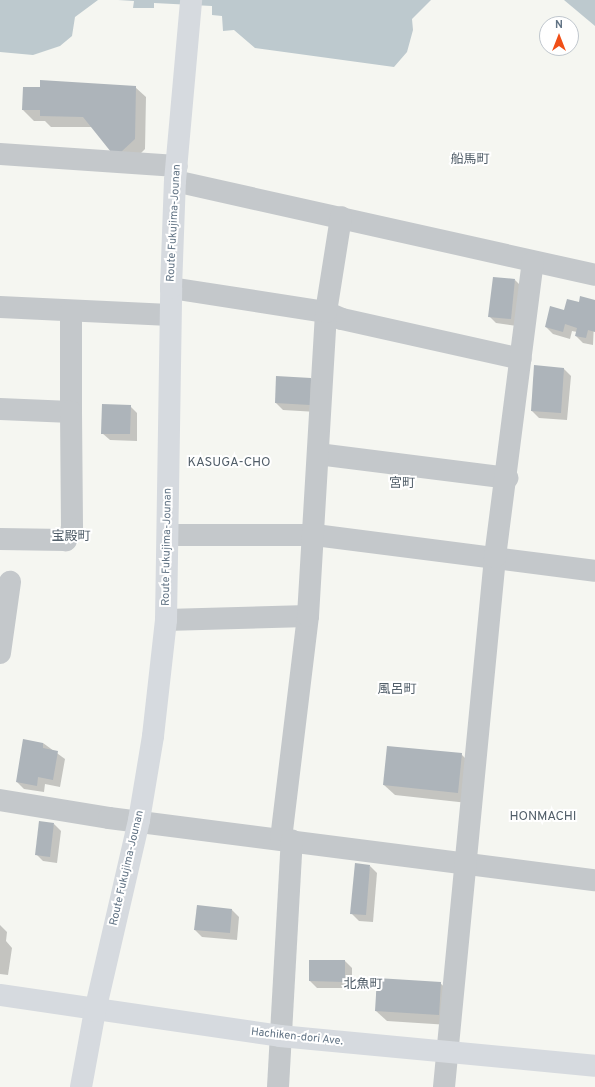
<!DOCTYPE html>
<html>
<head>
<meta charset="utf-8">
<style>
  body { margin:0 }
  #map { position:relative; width:595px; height:1087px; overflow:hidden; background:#f5f6f1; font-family:Overpass,"Noto Sans JP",sans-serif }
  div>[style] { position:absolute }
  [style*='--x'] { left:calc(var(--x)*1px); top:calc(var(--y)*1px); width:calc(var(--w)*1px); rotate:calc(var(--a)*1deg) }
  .water>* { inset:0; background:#bdc9ce }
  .shadow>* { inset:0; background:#0003 }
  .building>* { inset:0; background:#adb4ba }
  .street>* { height:22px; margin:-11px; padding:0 11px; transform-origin:11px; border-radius:11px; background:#c4c8cb }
  .secondary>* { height:22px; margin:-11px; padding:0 11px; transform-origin:11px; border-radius:11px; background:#d6dadf }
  span { translate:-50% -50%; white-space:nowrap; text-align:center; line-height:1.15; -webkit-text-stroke:4px #fff; paint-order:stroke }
  .street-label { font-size:11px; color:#627485 }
  .quarter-label { font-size:13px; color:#515e69 }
  .north { position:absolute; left:539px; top:16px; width:40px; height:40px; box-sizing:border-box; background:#fff; border:1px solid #c0c7ce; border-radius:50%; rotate:0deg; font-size:11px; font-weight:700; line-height:16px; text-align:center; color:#627485 }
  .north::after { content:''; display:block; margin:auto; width:14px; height:18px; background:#f04f17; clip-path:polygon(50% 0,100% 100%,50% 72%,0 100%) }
</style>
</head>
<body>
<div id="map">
  <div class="water">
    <div style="clip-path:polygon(0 0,98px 0,75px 17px,72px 36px,60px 46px,33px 55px,0 52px)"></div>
    <div style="clip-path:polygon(118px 0,431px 0,412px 19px,413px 30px,407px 52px,394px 67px,255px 48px,234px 30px,223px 31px,222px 16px,212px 15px,212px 6px,154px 3px,154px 8px,133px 8px,134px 1px)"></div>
    <div style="clip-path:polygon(564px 0,595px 0,595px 26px)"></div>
  </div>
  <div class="shadow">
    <div style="clip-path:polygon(135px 87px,146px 97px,145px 149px,132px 162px,92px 127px,51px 127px,45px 121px,34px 121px,23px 110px,24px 88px)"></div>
    <div style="clip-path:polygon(515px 280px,522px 287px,517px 326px,496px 323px,489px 316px)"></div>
    <div style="clip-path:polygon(595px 301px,593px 345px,583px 343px,576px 336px,577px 332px,572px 331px,570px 339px,553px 334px,546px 327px,565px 311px,580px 303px)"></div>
    <div style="clip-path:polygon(535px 366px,564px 369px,571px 376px,567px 420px,539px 418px,532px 411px)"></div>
    <div style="clip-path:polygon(311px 379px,318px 386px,317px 412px,283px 410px,276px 403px)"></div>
    <div style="clip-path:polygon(130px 406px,137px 413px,137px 441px,110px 440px,102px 433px)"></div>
    <div style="clip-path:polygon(43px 743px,65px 759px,60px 787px,45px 784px,44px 792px,24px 789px,17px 782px)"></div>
    <div style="clip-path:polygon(461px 754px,472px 765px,468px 803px,395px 795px,384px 785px)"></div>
    <div style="clip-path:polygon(54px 824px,61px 831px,57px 863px,43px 861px,36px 854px)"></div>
    <div style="clip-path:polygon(370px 866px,377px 873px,373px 922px,359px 921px,352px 914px)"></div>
    <div style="clip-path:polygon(232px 910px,239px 917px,237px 940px,202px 937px,195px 930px)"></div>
    <div style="clip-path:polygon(0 925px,7px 932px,6px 941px,12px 948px,8px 975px,0 974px)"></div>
    <div style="clip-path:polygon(345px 961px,352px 968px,352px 988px,317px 988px,310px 981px)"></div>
    <div style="clip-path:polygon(440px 983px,451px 993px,449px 1025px,387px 1021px,376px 1011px)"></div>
  </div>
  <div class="building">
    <div style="clip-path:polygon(40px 80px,136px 86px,135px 139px,121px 152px,111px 152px,83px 117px,40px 116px,40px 110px,22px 110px,23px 87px,40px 87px)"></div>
    <div style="clip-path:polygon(493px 277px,515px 279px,511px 319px,488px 317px)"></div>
    <div style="clip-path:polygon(580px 296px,595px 300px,595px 332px,588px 330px,586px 338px,575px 336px,577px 328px,565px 324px,563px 332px,545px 327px,550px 306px,564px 310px,567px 299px,579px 302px)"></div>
    <div style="clip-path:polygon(534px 365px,564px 368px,561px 413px,531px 411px)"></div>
    <div style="clip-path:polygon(276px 376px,311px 378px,310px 405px,275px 403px)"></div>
    <div style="clip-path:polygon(102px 404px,131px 405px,130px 434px,101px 434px)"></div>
    <div style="clip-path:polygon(23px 739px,43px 743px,43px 748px,58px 751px,53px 780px,38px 777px,37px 786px,16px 782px)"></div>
    <div style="clip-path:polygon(387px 746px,462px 753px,458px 793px,383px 785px)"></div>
    <div style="clip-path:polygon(39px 821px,54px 823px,50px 857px,35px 855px)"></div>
    <div style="clip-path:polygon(355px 863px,370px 865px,366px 915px,350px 914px)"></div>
    <div style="clip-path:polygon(197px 905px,232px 909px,230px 933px,194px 930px)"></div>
    <div style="clip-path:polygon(309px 960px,345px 960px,345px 982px,309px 981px)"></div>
    <div style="clip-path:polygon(377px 978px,441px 982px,439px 1015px,375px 1011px)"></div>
  </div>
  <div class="street">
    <div style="--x:0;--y:154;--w:177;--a:3.9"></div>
    <div style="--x:175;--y:181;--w:430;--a:12.6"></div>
    <div style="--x:171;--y:288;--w:157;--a:8.8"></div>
    <div style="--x:326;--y:312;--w:17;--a:24"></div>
    <div style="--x:342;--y:319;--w:183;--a:12.6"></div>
    <div style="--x:0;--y:307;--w:170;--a:2.7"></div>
    <div style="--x:71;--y:311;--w:101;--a:90"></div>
    <div style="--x:0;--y:409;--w:71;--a:2.4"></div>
    <div style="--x:71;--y:412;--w:117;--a:89.5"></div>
    <div style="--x:72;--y:529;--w:13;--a:119"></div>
    <div style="--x:66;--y:540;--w:66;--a:-179.1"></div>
    <div style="--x:318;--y:454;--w:191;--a:7.2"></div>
    <div style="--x:168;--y:535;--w:147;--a:0"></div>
    <div style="--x:315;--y:535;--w:282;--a:7.3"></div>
    <div style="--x:166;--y:620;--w:142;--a:-1.6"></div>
    <div style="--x:0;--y:653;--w:72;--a:-82"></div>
    <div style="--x:0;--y:800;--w:110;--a:9.4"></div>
    <div style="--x:109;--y:818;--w:490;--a:7.3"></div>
    <div style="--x:281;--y:839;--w:225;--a:-83.1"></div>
    <div style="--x:308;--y:616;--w:305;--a:-86.6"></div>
    <div style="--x:326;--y:312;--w:96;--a:-81"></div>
    <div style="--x:278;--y:1087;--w:247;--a:-86.8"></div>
    <div style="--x:444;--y:1087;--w:532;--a:-84.5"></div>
    <div style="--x:495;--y:557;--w:297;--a:-82.7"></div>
  </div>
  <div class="secondary">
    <div style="--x:0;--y:995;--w:283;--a:8.3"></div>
    <div style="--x:280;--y:1036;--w:316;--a:5.4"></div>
    <div style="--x:81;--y:1087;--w:77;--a:-79.6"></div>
    <div style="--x:95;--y:1011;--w:196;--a:-77"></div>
    <div style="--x:139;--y:820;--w:85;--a:-80.5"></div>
    <div style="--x:153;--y:736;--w:117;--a:-83.6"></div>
    <div style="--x:166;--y:620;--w:332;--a:-89.1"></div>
    <div style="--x:171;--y:288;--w:107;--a:-87.9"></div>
    <div style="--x:175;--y:181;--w:182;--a:-84.9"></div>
  </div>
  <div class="street-label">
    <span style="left:174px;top:223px;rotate:-87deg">Route Fukujima-Jounan</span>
    <span style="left:167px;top:547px;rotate:-89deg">Route Fukujima-Jounan</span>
    <span style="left:127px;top:868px;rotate:-77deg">Route Fukujima-Jounan</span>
    <span style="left:297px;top:1037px;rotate:6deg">Hachiken-dori Ave.</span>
  </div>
  <div class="quarter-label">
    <span style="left:470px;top:160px">船馬町</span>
    <span style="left:229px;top:463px">KASUGA-CHO</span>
    <span style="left:402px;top:484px">宮町</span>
    <span style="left:71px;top:537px">宝殿町</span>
    <span style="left:397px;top:690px">風呂町</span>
    <span style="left:543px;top:817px">HONMACHI</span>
    <span style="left:363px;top:985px">北魚町</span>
  </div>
  <div class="north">N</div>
</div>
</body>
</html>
